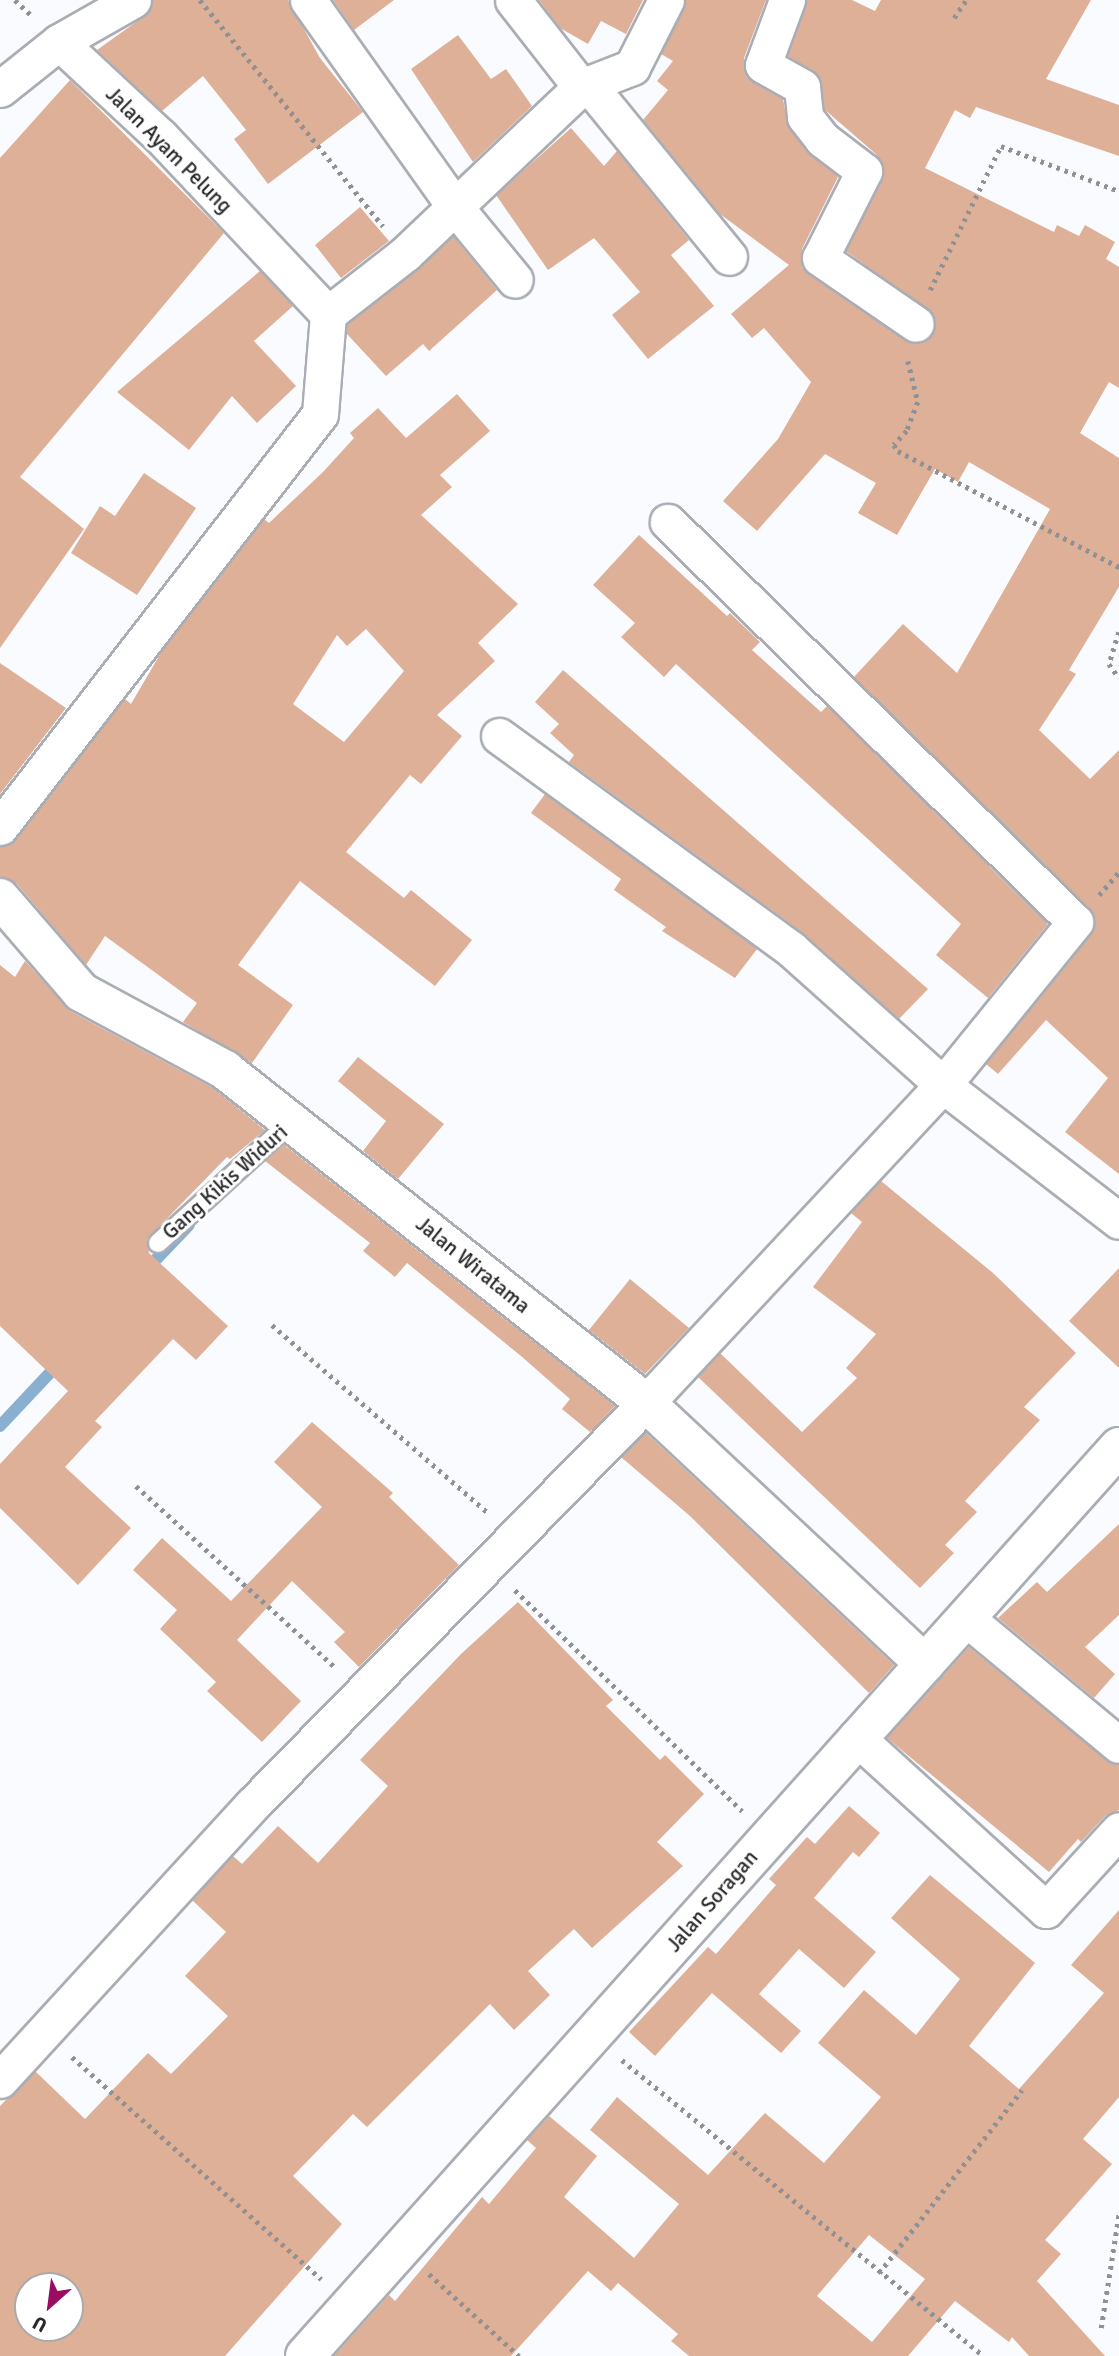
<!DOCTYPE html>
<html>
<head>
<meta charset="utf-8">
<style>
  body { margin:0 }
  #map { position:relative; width:1119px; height:2356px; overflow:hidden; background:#fafbfe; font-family:Signika,sans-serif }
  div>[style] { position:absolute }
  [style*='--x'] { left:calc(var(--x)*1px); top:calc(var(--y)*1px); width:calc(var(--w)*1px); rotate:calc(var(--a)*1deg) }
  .stream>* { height:12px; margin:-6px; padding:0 6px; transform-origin:6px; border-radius:6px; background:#89b0d0 }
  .building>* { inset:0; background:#deb098 }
  .path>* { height:4.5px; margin-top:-2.25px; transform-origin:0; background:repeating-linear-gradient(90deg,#909194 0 3.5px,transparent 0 8.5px) }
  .roads { filter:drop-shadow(2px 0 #aaadb4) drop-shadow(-2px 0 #aaadb4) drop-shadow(0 2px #aaadb4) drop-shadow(0 -2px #aaadb4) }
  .service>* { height:18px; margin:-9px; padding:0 9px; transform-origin:9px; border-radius:9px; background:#fff }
  .minor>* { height:35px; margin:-17.5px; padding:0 17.5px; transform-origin:17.5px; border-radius:17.5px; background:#fff }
  .tertiary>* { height:38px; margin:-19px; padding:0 19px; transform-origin:19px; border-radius:19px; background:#fff }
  span { translate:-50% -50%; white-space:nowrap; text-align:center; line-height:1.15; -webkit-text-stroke:6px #fff; paint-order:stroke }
  .street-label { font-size:21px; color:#292a2c }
  .north { position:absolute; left:14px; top:2272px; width:70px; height:70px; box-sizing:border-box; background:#fff; border:2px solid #a9aaab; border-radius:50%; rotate:208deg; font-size:19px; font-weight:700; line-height:28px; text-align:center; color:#292a2c }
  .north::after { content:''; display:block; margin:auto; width:24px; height:32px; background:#990c5f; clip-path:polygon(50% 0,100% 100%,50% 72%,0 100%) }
</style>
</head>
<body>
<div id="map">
  <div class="stream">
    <div style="--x:146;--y:1270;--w:62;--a:-46.3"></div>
    <div style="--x:0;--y:1426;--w:88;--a:-46.8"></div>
  </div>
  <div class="building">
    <div style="clip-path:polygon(153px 0,288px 0,320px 58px,363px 112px,268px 184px,234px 139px,246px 130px,203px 76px,162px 111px,97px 50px,143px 17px)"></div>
    <div style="clip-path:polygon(333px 0,394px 0,354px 30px)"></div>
    <div style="clip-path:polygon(539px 0,643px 0,626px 34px,601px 21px,588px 44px,560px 28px)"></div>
    <div style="clip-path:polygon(686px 0,766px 0,744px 58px,746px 76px,783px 99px,789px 129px,838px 177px,802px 249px,802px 267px,915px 344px,933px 335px,934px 315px,846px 251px,884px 171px,877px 155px,824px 109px,818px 76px,788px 56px,807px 0,852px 0,875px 11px,881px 0,1091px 0,1046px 79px,1119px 105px,1119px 156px,976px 107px,970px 118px,955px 110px,925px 168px,1054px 232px,1057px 225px,1079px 236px,1085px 225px,1115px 242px,1106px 259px,1119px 267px,1119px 388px,1109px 382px,1080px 433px,1119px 458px,1119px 587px,1069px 670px,1076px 674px,1039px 730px,1090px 779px,1119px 750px,1119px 1174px,1065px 1132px,1108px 1078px,1046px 1020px,998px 1074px,986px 1064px,1091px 935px,1094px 915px,854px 677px,903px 624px,957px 673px,1050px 509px,969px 462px,958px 482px,935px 469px,897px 535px,858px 513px,876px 483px,825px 454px,757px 531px,723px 501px,778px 439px,811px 382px,764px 328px,752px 338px,731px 314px,789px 265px,720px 214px,643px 120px,668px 90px,657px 81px,673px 61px,661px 54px)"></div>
    <div style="clip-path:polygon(458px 35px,491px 79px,506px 69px,532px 106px,473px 162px,411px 69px)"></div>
    <div style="clip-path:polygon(70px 80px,224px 233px,20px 477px,84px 529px,0 648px,0 158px)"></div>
    <div style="clip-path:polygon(571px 128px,604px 166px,617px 151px,689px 240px,671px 255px,714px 306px,648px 359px,612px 315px,640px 292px,594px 238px,548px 270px,496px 195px)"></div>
    <div style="clip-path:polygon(360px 207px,389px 241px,341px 278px,315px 245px)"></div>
    <div style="clip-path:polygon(453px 236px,497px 290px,429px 351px,423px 344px,386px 376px,347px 334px,347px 324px)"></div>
    <div style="clip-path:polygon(260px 271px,293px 306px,254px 341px,296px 386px,257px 423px,232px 396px,189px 450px,117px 392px)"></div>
    <div style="clip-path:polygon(evenodd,457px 394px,490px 431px,440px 475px,452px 487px,421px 515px,518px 604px,478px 643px,495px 661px,437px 715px,462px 736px,421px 784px,410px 775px,346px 852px,404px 898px,411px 890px,472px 940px,435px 986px,300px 881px,238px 965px,293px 1005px,252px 1063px,183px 1022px,197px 1003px,105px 936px,86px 965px,17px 884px,0 877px,0 847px,16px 839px,125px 699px,131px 704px,162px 651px,264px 519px,269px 523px,323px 472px,354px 438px,350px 433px,378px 408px,406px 438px,457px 394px,366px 629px,404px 671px,344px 742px,293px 704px,337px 635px,347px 646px,366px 629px)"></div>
    <div style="clip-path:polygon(144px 473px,196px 508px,137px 595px,71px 553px,100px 506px,115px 516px)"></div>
    <div style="clip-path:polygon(639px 535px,727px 616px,730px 613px,760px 642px,752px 650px,821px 712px,827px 706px,1048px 924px,988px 998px,936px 955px,961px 924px,676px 664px,664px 677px,621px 637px,635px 623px,593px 585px)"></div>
    <div style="clip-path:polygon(0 663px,66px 708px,0 794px)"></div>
    <div style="clip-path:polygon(563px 670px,928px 989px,899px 1019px,803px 933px,569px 762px,574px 755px,550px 733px,559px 724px,535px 702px)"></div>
    <div style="clip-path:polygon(545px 794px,757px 949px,735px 978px,662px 931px,666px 927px,614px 890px,621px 879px,531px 813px)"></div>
    <div style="clip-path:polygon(25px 961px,70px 1011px,213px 1088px,265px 1130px,230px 1159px,227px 1157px,147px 1239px,149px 1253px,228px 1326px,196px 1360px,173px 1339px,95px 1421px,102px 1427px,65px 1467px,131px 1528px,78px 1585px,0 1508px,0 1464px,68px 1391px,0 1326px,0 965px,15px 977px)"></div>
    <div style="clip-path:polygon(358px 1057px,444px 1124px,398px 1179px,363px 1151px,386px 1121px,338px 1081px)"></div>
    <div style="clip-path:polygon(283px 1144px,615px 1406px,590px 1432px,562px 1409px,570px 1399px,521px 1356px,407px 1263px,395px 1277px,363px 1251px,370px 1243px,265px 1161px)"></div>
    <div style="clip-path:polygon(881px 1181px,993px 1273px,1076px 1353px,1024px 1407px,1040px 1420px,965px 1501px,977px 1512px,945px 1545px,954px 1553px,920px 1588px,698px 1377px,720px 1353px,802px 1432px,857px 1378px,846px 1368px,876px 1334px,813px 1287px,862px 1222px,851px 1213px)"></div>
    <div style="clip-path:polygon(1119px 1268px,1119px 1368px,1069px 1321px)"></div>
    <div style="clip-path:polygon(630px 1279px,689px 1328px,645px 1374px,589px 1330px)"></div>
    <div style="clip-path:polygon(312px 1422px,393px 1493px,389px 1497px,459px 1565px,359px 1667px,334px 1642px,345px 1632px,292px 1581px,237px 1640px,301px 1701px,262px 1742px,207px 1691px,216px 1682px,160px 1629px,177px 1610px,133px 1570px,162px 1538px,231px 1601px,322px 1507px,274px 1462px)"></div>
    <div style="clip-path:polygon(645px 1432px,894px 1665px,869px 1693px,690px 1516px,621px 1457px)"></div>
    <div style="clip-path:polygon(1119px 1524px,1119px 1615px,1085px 1647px,1115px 1674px,1094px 1698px,998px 1618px,1037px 1582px,1047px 1592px)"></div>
    <div style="clip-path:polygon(evenodd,518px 1602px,613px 1700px,606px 1706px,660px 1760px,665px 1755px,704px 1794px,657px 1842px,683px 1866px,592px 1948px,574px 1929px,528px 1971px,550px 1995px,514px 2030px,490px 2004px,367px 2127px,353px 2114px,293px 2176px,342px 2224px,225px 2356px,0 2356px,0 2106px,35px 2071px,85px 2119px,148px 2053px,171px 2074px,228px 2016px,185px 1976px,226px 1932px,192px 1900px,233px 1856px,242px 1864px,278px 1826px,318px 1863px,388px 1786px,360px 1760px,461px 1654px,518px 1602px,28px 2286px,70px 2286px,70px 2328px,28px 2328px,28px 2286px)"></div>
    <div style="clip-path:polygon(969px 1647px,1106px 1760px,1119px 1765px,1119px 1810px,1105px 1816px,1081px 1842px,1078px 1839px,1049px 1872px,887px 1738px)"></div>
    <div style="clip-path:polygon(849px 1806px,880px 1833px,859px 1857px,853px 1852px,814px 1898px,876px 1952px,844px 1988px,799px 1949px,759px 1994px,801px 2031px,781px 2053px,712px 1993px,655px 2056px,629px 2032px,708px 1947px,716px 1954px,776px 1885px,769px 1879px,807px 1837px,815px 1844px)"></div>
    <div style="clip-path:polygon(evenodd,930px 1875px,1035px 1963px,969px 2046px,1019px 2089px,1104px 1993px,1071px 1965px,1119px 1910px,1119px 2097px,1083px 2139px,1112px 2164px,1045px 2240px,1061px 2254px,1037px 2281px,1105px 2356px,1029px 2356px,1012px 2337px,1009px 2342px,955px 2301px,908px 2356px,689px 2356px,671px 2341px,678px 2334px,618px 2283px,611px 2291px,588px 2271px,511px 2356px,334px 2356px,389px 2295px,395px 2301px,482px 2197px,489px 2204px,536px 2148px,527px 2140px,549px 2116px,597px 2156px,564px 2197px,634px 2258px,679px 2204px,590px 2130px,617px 2097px,708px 2175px,765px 2113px,824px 2163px,881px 2097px,818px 2043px,864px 1990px,916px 2035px,960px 1979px,891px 1918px,930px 1875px,869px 2235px,925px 2279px,872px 2342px,817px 2296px,869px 2235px)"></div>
  </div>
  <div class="path">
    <div style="--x:15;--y:0;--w:23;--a:43"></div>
    <div style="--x:200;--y:0;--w:291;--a:51"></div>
    <div style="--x:954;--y:18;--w:22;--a:-56"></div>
    <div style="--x:930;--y:290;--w:161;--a:-63.8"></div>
    <div style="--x:1001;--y:146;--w:126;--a:20.9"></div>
    <div style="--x:908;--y:361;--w:42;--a:76.3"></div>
    <div style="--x:918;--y:402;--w:31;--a:111"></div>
    <div style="--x:907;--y:431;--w:19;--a:133"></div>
    <div style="--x:894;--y:445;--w:7;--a:56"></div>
    <div style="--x:898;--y:451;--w:250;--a:27.7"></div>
    <div style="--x:1119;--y:632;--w:34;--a:107"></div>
    <div style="--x:1109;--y:664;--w:17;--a:54"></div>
    <div style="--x:1099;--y:895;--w:30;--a:-49"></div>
    <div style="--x:272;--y:1325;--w:285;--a:41"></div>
    <div style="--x:136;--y:1486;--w:269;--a:42.3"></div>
    <div style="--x:515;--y:1590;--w:317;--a:44.2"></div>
    <div style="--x:72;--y:2057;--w:334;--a:41.7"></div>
    <div style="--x:622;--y:2060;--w:467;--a:39.3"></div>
    <div style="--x:879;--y:2273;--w:232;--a:-52"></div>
    <div style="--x:429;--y:2274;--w:122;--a:42.3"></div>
    <div style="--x:1101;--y:2328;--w:116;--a:-81.1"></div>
  </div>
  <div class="roads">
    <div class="service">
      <div style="--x:158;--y:1243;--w:181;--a:-42.3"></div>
    </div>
    <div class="minor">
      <div style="--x:308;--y:0;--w:254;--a:54.6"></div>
      <div style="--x:455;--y:207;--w:94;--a:50.6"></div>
      <div style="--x:513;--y:0;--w:110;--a:52"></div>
      <div style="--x:787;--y:0;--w:69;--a:110.3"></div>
      <div style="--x:763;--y:65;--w:45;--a:29.4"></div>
      <div style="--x:802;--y:87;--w:30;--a:84"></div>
      <div style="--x:805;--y:117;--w:28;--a:52"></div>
      <div style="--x:822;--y:139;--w:53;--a:37.3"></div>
      <div style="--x:864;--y:171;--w:97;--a:116.8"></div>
      <div style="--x:820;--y:258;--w:116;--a:34.5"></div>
      <div style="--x:59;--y:42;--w:85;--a:-29.6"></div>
      <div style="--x:588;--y:84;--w:223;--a:50.8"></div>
      <div style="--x:0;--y:89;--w:75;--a:-38.5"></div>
      <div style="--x:59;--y:42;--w:139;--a:43"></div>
      <div style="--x:161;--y:137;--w:243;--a:46.7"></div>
      <div style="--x:499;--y:736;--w:361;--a:36.1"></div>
      <div style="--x:791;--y:949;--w:204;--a:41.8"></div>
      <div style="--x:943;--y:1085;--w:222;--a:37.7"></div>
      <div style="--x:0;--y:827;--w:522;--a:-52.23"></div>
      <div style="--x:320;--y:414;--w:100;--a:-85.4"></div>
      <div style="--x:328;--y:314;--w:98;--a:-37.9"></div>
      <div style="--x:405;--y:254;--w:243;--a:-43.5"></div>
      <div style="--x:581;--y:87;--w:55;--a:-21.4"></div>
      <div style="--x:632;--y:67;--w:75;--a:-63.1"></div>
      <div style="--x:967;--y:1619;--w:197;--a:39.7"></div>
      <div style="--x:856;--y:1737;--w:257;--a:42.3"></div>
      <div style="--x:1046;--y:1910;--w:108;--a:-47.6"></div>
      <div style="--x:0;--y:2080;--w:374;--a:-47.5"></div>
      <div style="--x:253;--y:1804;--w:561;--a:-45.58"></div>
      <div style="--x:646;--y:1403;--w:435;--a:-47"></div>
      <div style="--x:943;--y:1085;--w:210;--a:-51"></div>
      <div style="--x:1075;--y:922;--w:571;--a:-135.5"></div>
    </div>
    <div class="tertiary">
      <div style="--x:0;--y:898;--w:124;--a:49.2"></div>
      <div style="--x:81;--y:992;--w:164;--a:28.4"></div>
      <div style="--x:225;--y:1070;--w:537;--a:38.34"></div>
      <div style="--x:646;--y:1403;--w:382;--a:43.1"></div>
      <div style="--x:305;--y:2356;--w:1220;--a:-48.16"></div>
    </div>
  </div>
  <div class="street-label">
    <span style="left:169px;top:150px;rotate:45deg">Jalan Ayam Pelung</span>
    <span style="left:225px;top:1182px;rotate:-42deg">Gang Kikis Widuri</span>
    <span style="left:473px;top:1265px;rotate:39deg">Jalan Wiratama</span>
    <span style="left:712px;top:1901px;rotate:-49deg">Jalan Soragan</span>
  </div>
  <div class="north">U</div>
</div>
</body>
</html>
